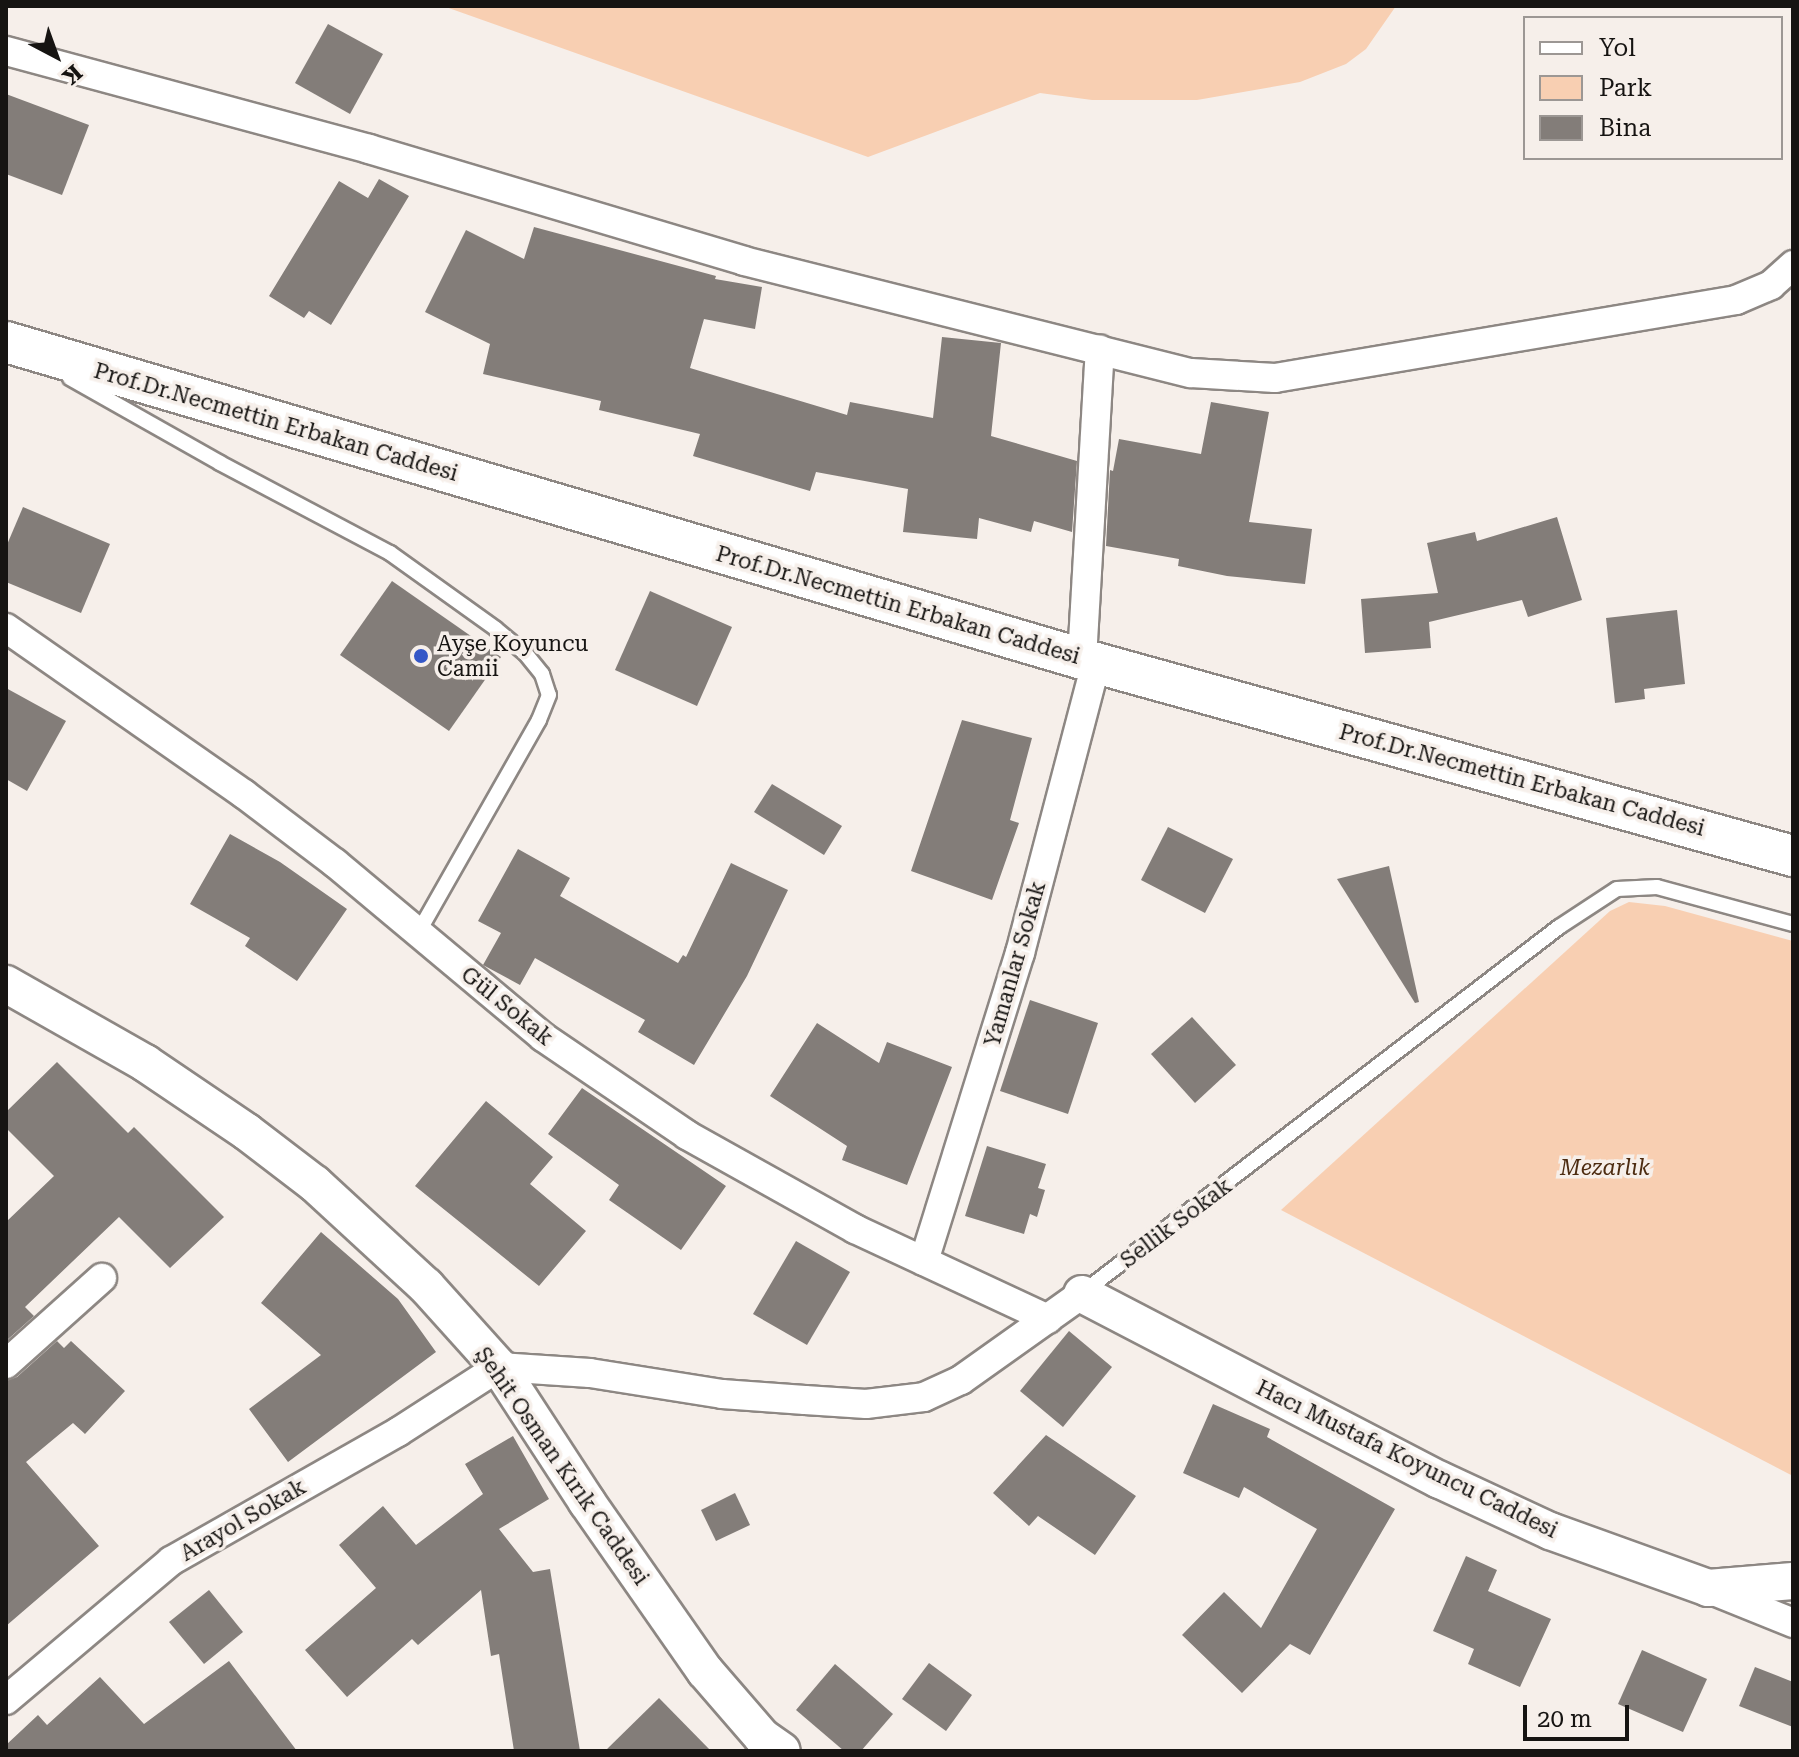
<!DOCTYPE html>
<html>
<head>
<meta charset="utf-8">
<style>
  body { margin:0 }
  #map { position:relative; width:1799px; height:1757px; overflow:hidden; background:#f6efea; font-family:"Roboto Serif",serif }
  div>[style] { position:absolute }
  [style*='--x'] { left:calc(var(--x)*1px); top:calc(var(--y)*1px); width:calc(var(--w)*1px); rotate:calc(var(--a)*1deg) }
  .green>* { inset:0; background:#f8cfb2 }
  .building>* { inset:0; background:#837d79 }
  .roads { filter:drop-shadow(2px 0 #8d8783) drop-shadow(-2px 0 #8d8783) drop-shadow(0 2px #8d8783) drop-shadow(0 -2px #8d8783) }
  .service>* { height:14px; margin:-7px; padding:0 7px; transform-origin:7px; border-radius:7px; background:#fff }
  .minor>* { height:28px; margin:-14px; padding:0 14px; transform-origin:14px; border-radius:14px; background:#fff }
  .tertiary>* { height:36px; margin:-18px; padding:0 18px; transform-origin:18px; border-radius:18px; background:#fff }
  .secondary>* { height:40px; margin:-20px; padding:0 20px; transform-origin:20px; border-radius:20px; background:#fff }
  .dots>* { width:22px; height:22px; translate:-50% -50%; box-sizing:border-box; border:4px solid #f6efea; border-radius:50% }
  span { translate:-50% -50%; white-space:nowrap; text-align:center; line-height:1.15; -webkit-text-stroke:7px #f6efea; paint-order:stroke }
  .street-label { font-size:22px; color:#161412 }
  .poi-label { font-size:22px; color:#161412 }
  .left { translate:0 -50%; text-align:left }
  .park-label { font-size:22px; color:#4d2c11; font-style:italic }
  .frame { position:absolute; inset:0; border:8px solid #161412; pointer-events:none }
  .legend { position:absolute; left:1523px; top:16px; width:260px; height:144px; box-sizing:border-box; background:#f6efea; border:2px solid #9c9794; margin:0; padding:10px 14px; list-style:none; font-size:24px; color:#161412 }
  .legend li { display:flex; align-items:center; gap:16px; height:40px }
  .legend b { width:40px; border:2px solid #9c9794 }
  .north { position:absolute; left:16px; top:16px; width:80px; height:80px; -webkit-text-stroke:6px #f6efea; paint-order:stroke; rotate:139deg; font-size:22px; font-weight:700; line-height:32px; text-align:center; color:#161412 }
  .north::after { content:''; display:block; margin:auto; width:28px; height:36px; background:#161412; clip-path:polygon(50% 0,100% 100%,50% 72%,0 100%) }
  .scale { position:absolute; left:1523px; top:1705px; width:106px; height:36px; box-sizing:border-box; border:4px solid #161412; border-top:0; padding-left:10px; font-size:24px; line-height:28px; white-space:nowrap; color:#161412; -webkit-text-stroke:6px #f6efea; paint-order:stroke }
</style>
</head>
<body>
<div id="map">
  <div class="green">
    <div style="clip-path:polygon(443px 6px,1396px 6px,1366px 49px,1346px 64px,1300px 82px,1197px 100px,1092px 100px,1040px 93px,868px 157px)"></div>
    <div style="clip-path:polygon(1629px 902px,1665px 906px,1793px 941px,1793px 1476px,1281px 1210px,1610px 911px)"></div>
  </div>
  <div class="building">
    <div style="clip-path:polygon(328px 24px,383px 54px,350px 114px,295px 83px)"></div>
    <div style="clip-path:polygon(6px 94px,89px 125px,62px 195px,6px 174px)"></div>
    <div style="clip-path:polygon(379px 179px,409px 196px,331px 325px,309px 311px,304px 318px,269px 296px,339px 181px,368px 198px)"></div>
    <div style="clip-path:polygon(534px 227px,716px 276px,715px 279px,762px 287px,755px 329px,704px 319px,690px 368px,847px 415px,850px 402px,933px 418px,942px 337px,1001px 343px,991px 436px,1077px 461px,1072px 532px,1034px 521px,1031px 532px,979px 518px,977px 539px,903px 532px,908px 489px,816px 472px,810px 491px,693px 456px,700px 434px,599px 410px,601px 401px,483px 374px,490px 344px,425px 312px,466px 230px,524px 259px)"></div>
    <div style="clip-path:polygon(1211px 402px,1269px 412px,1249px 522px,1312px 529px,1305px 584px,1227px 576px,1178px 566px,1179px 559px,1106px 546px,1110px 470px,1113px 471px,1119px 439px,1201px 454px)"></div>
    <div style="clip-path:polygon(23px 507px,110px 544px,81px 613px,6px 582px,6px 547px)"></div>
    <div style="clip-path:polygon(1557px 517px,1582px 600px,1528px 617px,1522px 600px,1429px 622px,1431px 648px,1365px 653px,1361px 599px,1438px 593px,1427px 543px,1475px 532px,1477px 541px)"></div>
    <div style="clip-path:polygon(392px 581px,501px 657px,449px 731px,340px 655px)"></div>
    <div style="clip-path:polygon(650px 591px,732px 627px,697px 706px,615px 670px)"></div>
    <div style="clip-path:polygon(1677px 610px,1685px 684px,1644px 689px,1645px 699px,1615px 703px,1606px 618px)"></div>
    <div style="clip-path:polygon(6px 688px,66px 721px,27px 791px,6px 779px)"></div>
    <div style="clip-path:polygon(962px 720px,1032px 738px,1010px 820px,1019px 823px,992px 900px,911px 871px)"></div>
    <div style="clip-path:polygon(772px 784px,842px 826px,824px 855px,754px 812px)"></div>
    <div style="clip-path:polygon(1168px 827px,1233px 859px,1205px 913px,1141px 880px)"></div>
    <div style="clip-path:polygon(230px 834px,280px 862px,347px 909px,297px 981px,245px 946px,250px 938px,190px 904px)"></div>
    <div style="clip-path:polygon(518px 849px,570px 878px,560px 896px,678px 963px,683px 955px,686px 957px,731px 863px,788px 890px,747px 976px,694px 1065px,638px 1032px,645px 1020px,535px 958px,520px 985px,483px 965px,501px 933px,478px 921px)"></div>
    <div style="clip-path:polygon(1389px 866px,1419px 1002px,1415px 1003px,1337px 879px)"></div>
    <div style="clip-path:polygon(1030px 1000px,1098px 1023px,1068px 1114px,1000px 1091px)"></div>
    <div style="clip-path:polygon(1192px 1017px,1236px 1065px,1195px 1103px,1151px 1054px)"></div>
    <div style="clip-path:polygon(817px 1023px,879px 1063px,887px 1042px,952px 1067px,907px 1185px,842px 1160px,847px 1146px,770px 1096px)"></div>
    <div style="clip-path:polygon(57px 1062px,128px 1133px,134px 1127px,224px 1217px,170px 1268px,119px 1217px,25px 1307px,34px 1316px,6px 1341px,6px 1222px,54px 1176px,6px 1128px,6px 1112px)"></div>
    <div style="clip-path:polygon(582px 1088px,726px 1186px,681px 1250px,609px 1200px,619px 1185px,548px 1134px)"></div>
    <div style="clip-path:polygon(486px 1101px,553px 1157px,530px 1184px,586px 1231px,539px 1286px,415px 1186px)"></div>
    <div style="clip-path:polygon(987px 1146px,1046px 1164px,1038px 1188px,1045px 1190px,1037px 1217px,1030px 1214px,1024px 1234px,965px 1216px)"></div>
    <div style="clip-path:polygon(321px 1232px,398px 1299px,436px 1352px,288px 1462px,249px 1409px,321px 1355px,261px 1303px)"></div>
    <div style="clip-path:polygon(796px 1241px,850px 1272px,807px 1345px,753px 1314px)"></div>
    <div style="clip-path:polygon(1069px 1331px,1112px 1367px,1063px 1427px,1020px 1391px)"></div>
    <div style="clip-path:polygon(57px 1341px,64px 1348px,71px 1341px,125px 1391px,85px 1434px,73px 1423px,26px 1462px,99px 1546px,6px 1626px,6px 1381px,17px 1377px)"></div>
    <div style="clip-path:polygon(1213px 1404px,1270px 1429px,1267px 1437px,1395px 1509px,1310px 1655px,1290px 1644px,1242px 1693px,1182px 1635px,1224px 1592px,1261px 1628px,1317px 1529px,1244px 1487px,1239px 1498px,1183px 1473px)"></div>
    <div style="clip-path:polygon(1046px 1435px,1136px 1496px,1095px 1555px,1038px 1516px,1029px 1526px,993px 1493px)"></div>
    <div style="clip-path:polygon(513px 1436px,549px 1499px,499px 1529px,533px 1572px,550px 1569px,580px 1751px,514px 1751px,499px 1654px,491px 1656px,481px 1590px,418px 1645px,412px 1639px,347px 1697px,305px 1650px,376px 1588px,339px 1545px,383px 1506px,416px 1545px,483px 1494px,465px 1464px)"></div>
    <div style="clip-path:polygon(735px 1493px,750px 1525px,716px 1541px,701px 1510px)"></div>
    <div style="clip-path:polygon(1466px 1556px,1497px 1570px,1488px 1591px,1551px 1619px,1520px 1687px,1468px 1664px,1474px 1649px,1433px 1631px)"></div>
    <div style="clip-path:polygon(209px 1590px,243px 1632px,204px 1664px,169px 1622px)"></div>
    <div style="clip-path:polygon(1642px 1650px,1707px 1679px,1683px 1732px,1618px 1704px)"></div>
    <div style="clip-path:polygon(229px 1661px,297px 1751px,6px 1751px,6px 1745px,38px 1715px,47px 1725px,100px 1677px,144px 1724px)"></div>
    <div style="clip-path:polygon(929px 1663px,972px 1695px,946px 1731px,902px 1699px)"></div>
    <div style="clip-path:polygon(835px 1664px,893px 1714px,861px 1751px,844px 1751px,796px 1710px)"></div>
    <div style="clip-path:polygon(1755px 1667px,1793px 1682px,1793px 1727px,1739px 1706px)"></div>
    <div style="clip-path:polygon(659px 1698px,711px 1751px,605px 1751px)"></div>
  </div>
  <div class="roads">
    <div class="service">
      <div style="--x:70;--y:378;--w:172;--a:29.5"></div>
      <div style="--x:220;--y:463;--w:192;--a:27.9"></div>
      <div style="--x:390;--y:553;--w:130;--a:35.6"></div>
      <div style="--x:496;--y:629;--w:38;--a:40"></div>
      <div style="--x:525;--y:653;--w:27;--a:51"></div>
      <div style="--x:542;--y:674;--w:22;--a:72"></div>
      <div style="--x:549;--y:695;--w:27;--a:112"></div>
      <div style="--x:539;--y:720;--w:243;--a:119.6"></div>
      <div style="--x:1082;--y:1293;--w:601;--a:-37.5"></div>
      <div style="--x:1559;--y:927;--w:69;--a:-33.2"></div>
      <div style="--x:1617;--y:889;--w:40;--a:-2.9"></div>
      <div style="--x:1657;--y:887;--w:141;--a:15.2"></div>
    </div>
    <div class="minor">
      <div style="--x:6;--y:51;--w:376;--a:15.1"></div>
      <div style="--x:369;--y:149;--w:391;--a:16.6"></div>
      <div style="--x:744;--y:261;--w:461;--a:14.1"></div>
      <div style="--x:1191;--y:373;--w:84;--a:3.4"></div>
      <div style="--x:1275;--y:378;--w:468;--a:-9.6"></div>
      <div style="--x:1736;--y:300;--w:38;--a:-23"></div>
      <div style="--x:1771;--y:285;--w:30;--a:-42"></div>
      <div style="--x:6;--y:628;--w:290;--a:34.9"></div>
      <div style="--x:244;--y:794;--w:114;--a:37.2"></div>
      <div style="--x:335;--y:863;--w:271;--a:39.9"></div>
      <div style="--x:543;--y:1037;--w:174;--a:34.2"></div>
      <div style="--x:687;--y:1135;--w:193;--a:29.2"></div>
      <div style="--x:855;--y:1229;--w:213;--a:25"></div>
      <div style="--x:1082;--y:659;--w:310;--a:-86.7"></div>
      <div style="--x:924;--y:1261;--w:323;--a:-72.7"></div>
      <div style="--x:1020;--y:953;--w:300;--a:-75.3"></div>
      <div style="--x:6;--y:1364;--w:129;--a:-41.9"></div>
      <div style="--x:1709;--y:1589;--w:91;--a:22"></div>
      <div style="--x:6;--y:1700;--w:216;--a:-40.1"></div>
      <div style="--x:171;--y:1561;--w:261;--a:-29.6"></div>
      <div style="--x:398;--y:1432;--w:120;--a:-32.8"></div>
      <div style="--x:499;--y:1367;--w:91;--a:3.8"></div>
      <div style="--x:590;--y:1373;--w:134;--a:9"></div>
      <div style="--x:722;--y:1394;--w:83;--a:4.1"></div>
      <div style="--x:805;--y:1400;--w:61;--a:3.8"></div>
      <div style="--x:866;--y:1404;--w:58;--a:-6.9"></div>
      <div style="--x:924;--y:1397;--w:41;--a:-24.7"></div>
      <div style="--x:961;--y:1380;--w:148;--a:-35.4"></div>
    </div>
    <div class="tertiary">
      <div style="--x:6;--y:984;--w:160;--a:29.6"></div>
      <div style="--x:145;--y:1063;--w:123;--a:34.1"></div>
      <div style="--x:247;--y:1132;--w:86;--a:37.4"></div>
      <div style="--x:315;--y:1184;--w:151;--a:42.6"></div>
      <div style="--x:426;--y:1286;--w:109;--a:48"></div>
      <div style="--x:499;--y:1367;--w:161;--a:56.9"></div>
      <div style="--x:587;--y:1502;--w:206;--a:55.1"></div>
      <div style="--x:705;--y:1671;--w:87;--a:49.2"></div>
      <div style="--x:762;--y:1737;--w:24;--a:35"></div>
      <div style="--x:1082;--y:1294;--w:403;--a:27.5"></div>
      <div style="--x:1440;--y:1480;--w:121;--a:24.9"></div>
      <div style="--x:1550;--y:1531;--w:168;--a:19.8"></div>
      <div style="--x:1708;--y:1588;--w:85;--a:-4.7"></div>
    </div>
    <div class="secondary">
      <div style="--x:6;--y:342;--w:1136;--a:16.41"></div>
      <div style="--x:1096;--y:663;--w:723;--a:15.48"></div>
    </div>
  </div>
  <div class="dots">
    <div style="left:421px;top:656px;background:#3457c7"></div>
  </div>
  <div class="street-label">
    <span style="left:276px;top:422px;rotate:16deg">Prof.Dr.Necmettin Erbakan Caddesi</span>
    <span style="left:898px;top:605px;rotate:16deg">Prof.Dr.Necmettin Erbakan Caddesi</span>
    <span style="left:1522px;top:780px;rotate:15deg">Prof.Dr.Necmettin Erbakan Caddesi</span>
    <span style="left:1015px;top:964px;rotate:-74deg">Yamanlar Sokak</span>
    <span style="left:507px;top:1006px;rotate:39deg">Gül Sokak</span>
    <span style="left:1176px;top:1223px;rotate:-37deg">Sellik Sokak</span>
    <span style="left:1407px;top:1459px;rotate:26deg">Hacı Mustafa Koyuncu Caddesi</span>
    <span style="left:562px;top:1466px;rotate:55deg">Şehit Osman Kırık Caddesi</span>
    <span style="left:243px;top:1520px;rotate:-30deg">Arayol Sokak</span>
  </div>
  <div class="poi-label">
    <span class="left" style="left:437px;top:656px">Ayşe Koyuncu<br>Camii</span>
  </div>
  <div class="park-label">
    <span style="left:1605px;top:1168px">Mezarlık</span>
  </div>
  <div class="frame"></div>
  <ul class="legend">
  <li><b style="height:10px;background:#fff"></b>Yol</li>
  <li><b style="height:22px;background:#f8cfb2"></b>Park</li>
  <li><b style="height:22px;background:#837d79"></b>Bina</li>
  </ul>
  <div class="north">K</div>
  <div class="scale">20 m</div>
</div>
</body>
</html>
